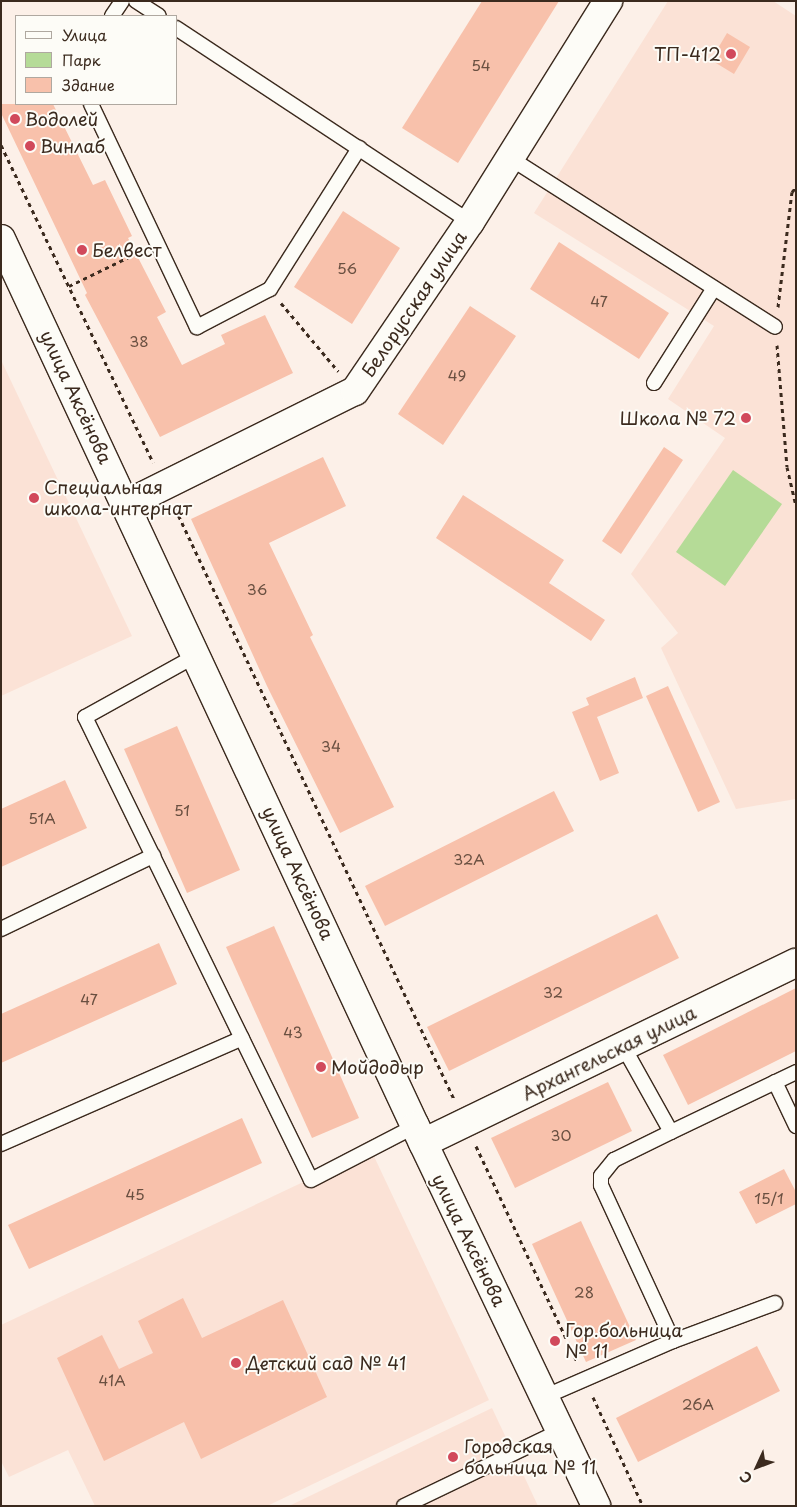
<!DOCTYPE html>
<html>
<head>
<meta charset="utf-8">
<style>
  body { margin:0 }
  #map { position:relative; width:797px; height:1507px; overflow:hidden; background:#fcf0e8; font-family:"Playpen Sans",sans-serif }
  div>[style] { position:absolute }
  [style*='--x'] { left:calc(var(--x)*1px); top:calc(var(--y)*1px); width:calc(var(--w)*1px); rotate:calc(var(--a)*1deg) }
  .built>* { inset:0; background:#fbe2d6 }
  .green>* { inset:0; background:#b5db97 }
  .building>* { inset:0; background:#f8c1ab }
  .path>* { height:3px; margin-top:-1.5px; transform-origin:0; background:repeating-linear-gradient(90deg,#3b2a1e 0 4px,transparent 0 8px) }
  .roads { filter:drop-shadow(1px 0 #3b2a1e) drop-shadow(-1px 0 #3b2a1e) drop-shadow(0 1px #3b2a1e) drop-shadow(0 -1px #3b2a1e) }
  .lane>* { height:14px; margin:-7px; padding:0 7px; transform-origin:7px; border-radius:7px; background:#fdfcf7 }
  .street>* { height:28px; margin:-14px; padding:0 14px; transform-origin:14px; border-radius:14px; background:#fdfcf7 }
  .secondary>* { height:28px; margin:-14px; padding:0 14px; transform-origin:14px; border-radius:14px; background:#fdfcf7 }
  .dots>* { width:14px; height:14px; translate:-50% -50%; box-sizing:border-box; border:2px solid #fdfcf7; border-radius:50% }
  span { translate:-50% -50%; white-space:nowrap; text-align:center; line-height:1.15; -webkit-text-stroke:4px #fdfcf7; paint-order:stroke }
  .number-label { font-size:15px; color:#6a5041 }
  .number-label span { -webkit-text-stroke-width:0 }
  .poi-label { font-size:18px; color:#3b2a1e }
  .right { translate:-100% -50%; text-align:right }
  .left { translate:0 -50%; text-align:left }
  .street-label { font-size:18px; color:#3b2a1e }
  .frame { position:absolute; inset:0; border:2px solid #3b2a1e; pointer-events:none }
  .legend { position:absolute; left:15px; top:15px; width:162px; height:90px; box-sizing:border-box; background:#fdfcf7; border:1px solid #afa8a0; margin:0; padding:6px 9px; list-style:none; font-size:15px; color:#3b2a1e }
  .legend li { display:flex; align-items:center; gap:10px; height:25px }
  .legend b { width:25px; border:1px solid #afa8a0 }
  .north { position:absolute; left:732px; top:1442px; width:50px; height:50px; -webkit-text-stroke:4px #fdfcf7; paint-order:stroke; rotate:227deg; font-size:14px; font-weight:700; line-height:20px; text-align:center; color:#3b2a1e }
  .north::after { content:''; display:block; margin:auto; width:18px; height:22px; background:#3b2a1e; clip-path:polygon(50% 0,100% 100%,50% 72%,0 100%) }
</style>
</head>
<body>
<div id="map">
  <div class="built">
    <div style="clip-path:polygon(668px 1px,773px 1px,796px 16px,796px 799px,736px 809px,661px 648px,678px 633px,631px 574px,725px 438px,668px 399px,714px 326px,534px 213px)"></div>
    <div style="clip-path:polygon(1px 360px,132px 636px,1px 696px)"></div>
    <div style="clip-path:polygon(371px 1150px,489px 1400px,267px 1506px,95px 1506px,68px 1450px,9px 1477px,1px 1461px,1px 1325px)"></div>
    <div style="clip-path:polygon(492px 1408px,538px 1506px,289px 1506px)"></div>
  </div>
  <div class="green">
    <div style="clip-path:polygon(733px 470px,782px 504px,725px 586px,676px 552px)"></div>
  </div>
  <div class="building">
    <div style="clip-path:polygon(482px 1px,559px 1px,458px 163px,402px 128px)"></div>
    <div style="clip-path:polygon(727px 33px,750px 47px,734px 74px,711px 60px)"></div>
    <div style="clip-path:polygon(1px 104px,53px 104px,93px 185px,105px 180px,132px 236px,128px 238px,166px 312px,157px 317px,182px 365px,225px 344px,221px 335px,265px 315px,293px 373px,160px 437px,85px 295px,87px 293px,1px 113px)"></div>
    <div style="clip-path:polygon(343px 211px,400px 248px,352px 324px,294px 287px)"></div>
    <div style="clip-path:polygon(559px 242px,669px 313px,639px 359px,530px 289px)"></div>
    <div style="clip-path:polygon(470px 306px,516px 336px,443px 445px,398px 414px)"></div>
    <div style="clip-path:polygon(664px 447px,683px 460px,621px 554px,602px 541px)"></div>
    <div style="clip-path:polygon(323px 457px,346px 506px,269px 543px,313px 635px,310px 637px,394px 807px,340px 833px,267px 686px,191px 519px)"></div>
    <div style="clip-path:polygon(463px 495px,564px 560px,549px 583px,605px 620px,591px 641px,436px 538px)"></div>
    <div style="clip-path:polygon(635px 677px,643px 698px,597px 717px,619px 773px,600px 781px,572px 712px,589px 705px,586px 698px)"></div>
    <div style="clip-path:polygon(668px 686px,720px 802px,698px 812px,646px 696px)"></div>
    <div style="clip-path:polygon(177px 726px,240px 870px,187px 893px,124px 749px)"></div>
    <div style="clip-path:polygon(65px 780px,87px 828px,1px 867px,1px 809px)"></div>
    <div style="clip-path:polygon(554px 791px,574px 831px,385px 926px,365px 886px)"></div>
    <div style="clip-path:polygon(657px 914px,679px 958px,449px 1071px,427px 1027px)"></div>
    <div style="clip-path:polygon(274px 926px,359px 1118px,312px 1138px,226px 947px)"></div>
    <div style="clip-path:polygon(159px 943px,177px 984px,1px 1063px,1px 1014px)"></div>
    <div style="clip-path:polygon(796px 988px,796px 1051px,688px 1105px,663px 1055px)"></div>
    <div style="clip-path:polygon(608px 1082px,632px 1131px,515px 1188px,491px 1138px)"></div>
    <div style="clip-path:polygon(242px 1118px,262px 1163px,29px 1269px,8px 1225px)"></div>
    <div style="clip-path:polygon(784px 1169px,796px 1192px,796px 1204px,756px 1224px,739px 1192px)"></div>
    <div style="clip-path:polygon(581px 1221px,636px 1340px,586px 1362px,532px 1244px)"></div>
    <div style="clip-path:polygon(183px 1298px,202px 1338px,283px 1300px,327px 1397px,201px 1459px,184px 1422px,104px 1461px,57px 1358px,102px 1335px,119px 1369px,153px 1353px,138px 1321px)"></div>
    <div style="clip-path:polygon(757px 1346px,780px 1391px,638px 1462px,616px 1418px)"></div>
  </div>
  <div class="path">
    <div style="--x:1;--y:145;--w:352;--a:64.4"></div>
    <div style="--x:69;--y:286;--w:80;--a:-25.9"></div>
    <div style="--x:281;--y:303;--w:89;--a:50"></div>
    <div style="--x:778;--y:307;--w:116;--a:-83.1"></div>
    <div style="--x:792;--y:192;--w:6;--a:-51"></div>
    <div style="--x:777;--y:345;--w:122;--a:85.3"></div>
    <div style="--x:787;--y:467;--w:39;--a:77"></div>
    <div style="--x:175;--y:508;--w:654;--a:64.73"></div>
    <div style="--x:476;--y:1146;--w:238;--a:64.9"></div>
    <div style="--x:593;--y:1397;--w:120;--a:65.4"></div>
  </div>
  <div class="roads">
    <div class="lane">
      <div style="--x:136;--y:1;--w:27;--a:33"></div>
      <div style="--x:112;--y:16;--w:18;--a:-56"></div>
      <div style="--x:176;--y:28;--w:352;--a:33.4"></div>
      <div style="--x:91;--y:104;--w:247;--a:64.6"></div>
      <div style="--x:197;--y:327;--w:82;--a:-27.5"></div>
      <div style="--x:270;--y:289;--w:167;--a:-57.7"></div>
      <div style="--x:510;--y:158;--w:314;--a:32.5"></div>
      <div style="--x:654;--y:383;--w:112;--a:-57.7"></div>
      <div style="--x:197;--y:655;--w:128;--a:151"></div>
      <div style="--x:85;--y:717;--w:515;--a:63.98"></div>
      <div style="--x:311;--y:1180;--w:117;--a:-27.4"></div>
      <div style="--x:1;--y:929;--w:169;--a:-25.7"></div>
      <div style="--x:623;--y:1046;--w:98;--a:60.8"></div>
      <div style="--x:671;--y:1132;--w:139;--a:-25.6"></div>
      <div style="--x:775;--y:1082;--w:49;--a:64.5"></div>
      <div style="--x:1;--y:1144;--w:263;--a:-23.7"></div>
      <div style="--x:673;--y:1341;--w:109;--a:-20.4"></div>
      <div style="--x:544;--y:1397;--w:141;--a:-23.5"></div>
      <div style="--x:673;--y:1341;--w:172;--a:-114.8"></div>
      <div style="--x:601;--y:1185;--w:9;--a:-90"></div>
      <div style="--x:601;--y:1176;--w:21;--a:-51"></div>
      <div style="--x:614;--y:1160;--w:64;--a:-26.2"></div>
      <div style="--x:404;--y:1506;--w:173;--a:-25.7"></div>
    </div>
    <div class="street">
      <div style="--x:423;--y:1143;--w:414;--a:-25.8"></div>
    </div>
    <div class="secondary">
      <div style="--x:1;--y:239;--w:979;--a:64.98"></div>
      <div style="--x:415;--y:1126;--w:421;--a:64.5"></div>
      <div style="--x:127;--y:504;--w:254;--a:-26.4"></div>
      <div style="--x:355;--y:391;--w:204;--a:-55.8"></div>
      <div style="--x:470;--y:222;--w:261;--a:-58"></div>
    </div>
  </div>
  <div class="dots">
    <div style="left:731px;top:54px;background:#d1495b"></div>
    <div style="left:15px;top:119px;background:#d1495b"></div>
    <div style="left:30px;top:146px;background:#d1495b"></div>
    <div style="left:82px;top:250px;background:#d1495b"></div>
    <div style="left:746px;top:418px;background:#d1495b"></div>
    <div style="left:34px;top:498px;background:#d1495b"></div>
    <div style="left:321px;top:1067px;background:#d1495b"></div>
    <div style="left:555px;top:1341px;background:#d1495b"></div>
    <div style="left:236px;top:1363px;background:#d1495b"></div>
    <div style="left:453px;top:1457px;background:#d1495b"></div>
  </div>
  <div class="number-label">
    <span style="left:481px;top:65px">54</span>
    <span style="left:347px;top:268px">56</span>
    <span style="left:599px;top:301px">47</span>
    <span style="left:139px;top:341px">38</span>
    <span style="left:457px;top:375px">49</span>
    <span style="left:257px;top:589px">36</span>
    <span style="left:331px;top:746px">34</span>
    <span style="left:182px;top:810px">51</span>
    <span style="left:42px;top:818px">51А</span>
    <span style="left:469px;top:859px">32А</span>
    <span style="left:553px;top:992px">32</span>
    <span style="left:89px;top:999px">47</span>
    <span style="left:293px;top:1032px">43</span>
    <span style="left:561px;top:1135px">30</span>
    <span style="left:135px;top:1194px">45</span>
    <span style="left:769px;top:1198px">15/1</span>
    <span style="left:584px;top:1292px">28</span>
    <span style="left:112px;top:1380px">41А</span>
    <span style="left:698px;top:1404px">26А</span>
  </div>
  <div class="poi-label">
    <span class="right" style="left:721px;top:54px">ТП-412</span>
    <span class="left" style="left:25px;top:119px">Водолей</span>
    <span class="left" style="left:40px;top:146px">Винлаб</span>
    <span class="left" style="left:92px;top:250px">Белвест</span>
    <span class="right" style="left:736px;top:418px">Школа № 72</span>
    <span class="left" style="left:44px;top:498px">Специальная<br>школа-интернат</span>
    <span class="left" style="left:331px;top:1067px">Мойдодыр</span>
    <span class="left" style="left:565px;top:1341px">Гор.больница<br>№ 11</span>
    <span class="left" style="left:246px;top:1363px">Детский сад № 41</span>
    <span class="left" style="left:464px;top:1457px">Городская<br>больница № 11</span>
  </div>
  <div class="street-label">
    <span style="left:414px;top:304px;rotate:-56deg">Белорусская улица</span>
    <span style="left:76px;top:397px;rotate:65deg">улица Аксёнова</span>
    <span style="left:298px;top:873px;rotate:65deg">улица Аксёнова</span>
    <span style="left:609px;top:1053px;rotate:-26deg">Архангельская улица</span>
    <span style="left:469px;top:1240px;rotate:64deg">улица Аксёнова</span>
  </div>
  <div class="frame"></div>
  <ul class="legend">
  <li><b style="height:6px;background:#fdfcf7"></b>Улица</li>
  <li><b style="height:14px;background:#b5db97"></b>Парк</li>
  <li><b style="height:14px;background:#f8c1ab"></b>Здание</li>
  </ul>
  <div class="north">С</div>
</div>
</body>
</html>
